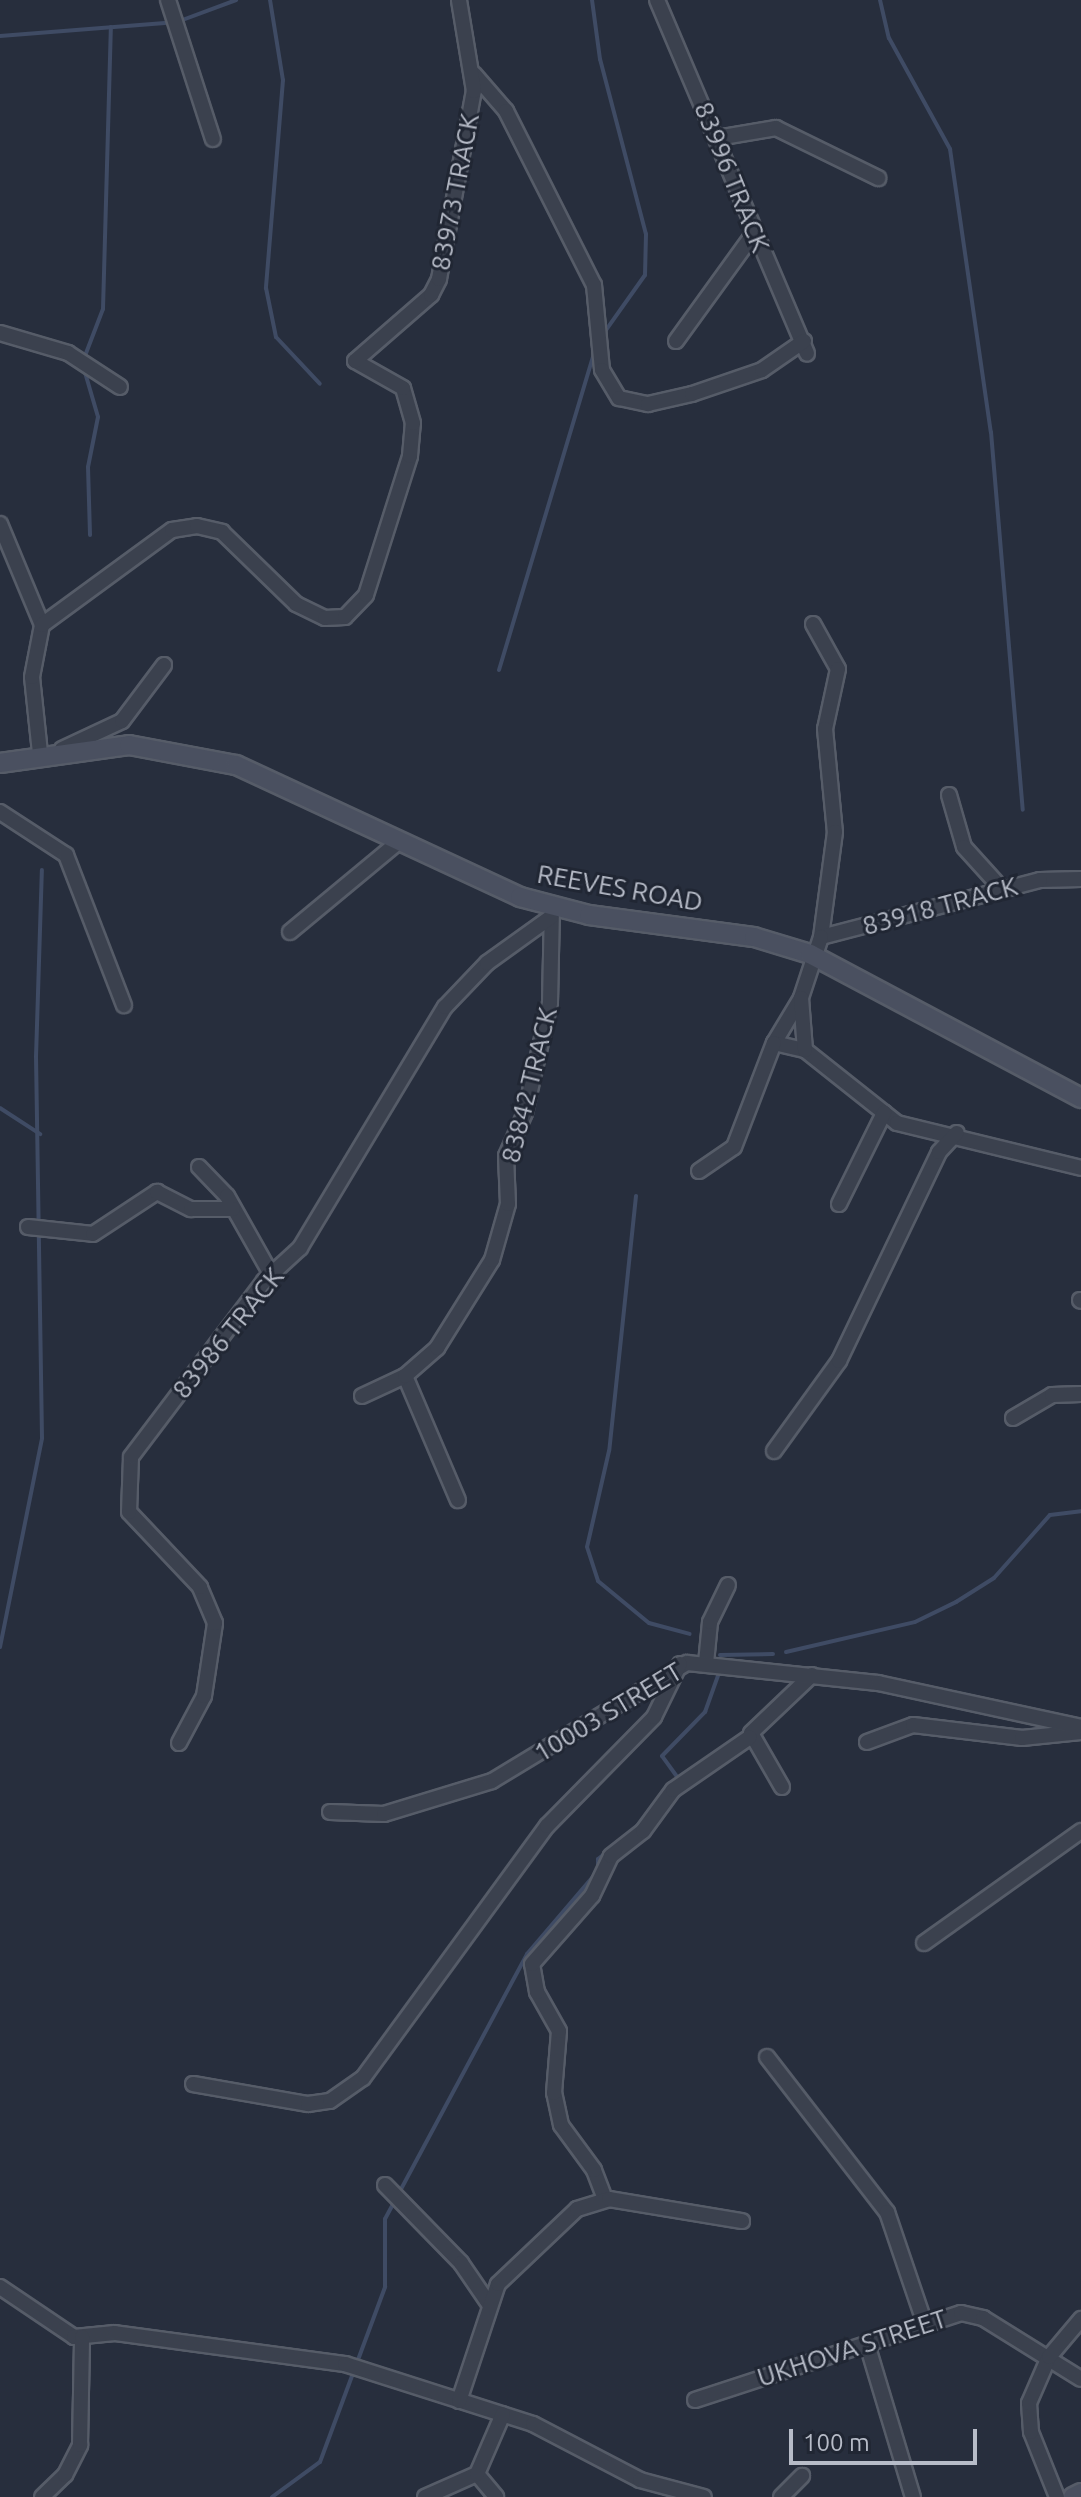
<!DOCTYPE html>
<html>
<head>
<meta charset="utf-8">
<style>
  body { margin:0 }
  #map { position:relative; width:1081px; height:2497px; overflow:hidden; background:#272e3d; font-family:Ubuntu,sans-serif }
  div>[style] { position:absolute }
  [style*='--x'] { left:calc(var(--x)*1px); top:calc(var(--y)*1px); width:calc(var(--w)*1px); rotate:calc(var(--a)*1deg) }
  .stream>* { height:4px; margin:-2px; padding:0 2px; transform-origin:2px; border-radius:2px; background:#3f4b64 }
  .roads { filter:drop-shadow(2px 0 #565c68) drop-shadow(-2px 0 #565c68) drop-shadow(0 2px #565c68) drop-shadow(0 -2px #565c68) }
  .street>* { height:14px; margin:-7px; padding:0 7px; transform-origin:7px; border-radius:7px; background:#3b414e }
  .secondary>* { height:18px; margin:-9px; padding:0 9px; transform-origin:9px; border-radius:9px; background:#4a5060 }
  span { translate:-50% -50%; white-space:nowrap; text-align:center; line-height:1.15; -webkit-text-stroke:6px #202633; paint-order:stroke }
  .street-label { font-size:26px; color:#b7bcc8 }
  .scale { position:absolute; left:789px; top:2429px; width:188px; height:36px; box-sizing:border-box; border:4px solid #b7bcc8; border-top:0; padding-left:10px; font-size:24px; line-height:28px; white-space:nowrap; color:#b7bcc8; -webkit-text-stroke:6px #202633; paint-order:stroke }
</style>
</head>
<body>
<div id="map">
  <div class="stream">
    <div style="--x:270;--y:0;--w:81;--a:80.8"></div>
    <div style="--x:283;--y:80;--w:209;--a:94.7"></div>
    <div style="--x:266;--y:288;--w:50;--a:78.5"></div>
    <div style="--x:276;--y:337;--w:64;--a:46.9"></div>
    <div style="--x:592;--y:0;--w:60;--a:82.3"></div>
    <div style="--x:600;--y:59;--w:181;--a:75.3"></div>
    <div style="--x:646;--y:234;--w:41;--a:91.4"></div>
    <div style="--x:645;--y:275;--w:71;--a:125.3"></div>
    <div style="--x:880;--y:0;--w:39;--a:77"></div>
    <div style="--x:889;--y:38;--w:127;--a:61.2"></div>
    <div style="--x:950;--y:149;--w:286;--a:81.8"></div>
    <div style="--x:991;--y:432;--w:379;--a:85.2"></div>
    <div style="--x:0;--y:36;--w:178;--a:-4.5"></div>
    <div style="--x:177;--y:22;--w:63;--a:-20.4"></div>
    <div style="--x:83;--y:361;--w:56;--a:-69"></div>
    <div style="--x:103;--y:309;--w:282;--a:-88.4"></div>
    <div style="--x:84;--y:369;--w:50;--a:73.7"></div>
    <div style="--x:98;--y:417;--w:51;--a:101.3"></div>
    <div style="--x:88;--y:467;--w:68;--a:88.3"></div>
    <div style="--x:499;--y:670;--w:333;--a:-73.3"></div>
    <div style="--x:0;--y:1108;--w:48;--a:33"></div>
    <div style="--x:636;--y:1196;--w:256;--a:96"></div>
    <div style="--x:609;--y:1451;--w:98;--a:102.9"></div>
    <div style="--x:587;--y:1547;--w:36;--a:72"></div>
    <div style="--x:598;--y:1581;--w:66;--a:39.5"></div>
    <div style="--x:649;--y:1623;--w:42;--a:15"></div>
    <div style="--x:0;--y:1647;--w:213;--a:-78.6"></div>
    <div style="--x:42;--y:1438;--w:381;--a:-90.9"></div>
    <div style="--x:36;--y:1057;--w:187;--a:-88.2"></div>
    <div style="--x:786;--y:1652;--w:132;--a:-13.1"></div>
    <div style="--x:915;--y:1622;--w:46;--a:-26"></div>
    <div style="--x:956;--y:1602;--w:45;--a:-32.3"></div>
    <div style="--x:994;--y:1578;--w:84;--a:-48.4"></div>
    <div style="--x:1050;--y:1515;--w:31;--a:-7"></div>
    <div style="--x:720;--y:1655;--w:53;--a:-1.1"></div>
    <div style="--x:655;--y:1803;--w:34;--a:-47"></div>
    <div style="--x:678;--y:1778;--w:27;--a:-126"></div>
    <div style="--x:662;--y:1756;--w:62;--a:-45.7"></div>
    <div style="--x:705;--y:1712;--w:45;--a:-70.3"></div>
    <div style="--x:272;--y:2497;--w:59;--a:-36.1"></div>
    <div style="--x:320;--y:2462;--w:187;--a:-69.6"></div>
    <div style="--x:385;--y:2287;--w:68;--a:-90"></div>
    <div style="--x:385;--y:2219;--w:301;--a:-61.8"></div>
    <div style="--x:527;--y:1954;--w:109;--a:-49.5"></div>
    <div style="--x:598;--y:1871;--w:12;--a:-90"></div>
    <div style="--x:598;--y:1859;--w:52;--a:-38"></div>
  </div>
  <div class="roads">
    <div class="street">
      <div style="--x:168;--y:0;--w:146;--a:72.1"></div>
      <div style="--x:657;--y:0;--w:384;--a:67"></div>
      <div style="--x:474;--y:74;--w:49;--a:49.1"></div>
      <div style="--x:506;--y:111;--w:195;--a:63.2"></div>
      <div style="--x:594;--y:285;--w:85;--a:84.6"></div>
      <div style="--x:602;--y:370;--w:33;--a:59"></div>
      <div style="--x:619;--y:398;--w:30;--a:12"></div>
      <div style="--x:648;--y:404;--w:45;--a:-12.8"></div>
      <div style="--x:692;--y:394;--w:74;--a:-18.9"></div>
      <div style="--x:762;--y:370;--w:51;--a:-34.6"></div>
      <div style="--x:717;--y:138;--w:60;--a:-9.6"></div>
      <div style="--x:776;--y:128;--w:114;--a:26.1"></div>
      <div style="--x:0;--y:333;--w:71;--a:16.4"></div>
      <div style="--x:68;--y:353;--w:62;--a:33.2"></div>
      <div style="--x:676;--y:341;--w:130;--a:-54.1"></div>
      <div style="--x:0;--y:524;--w:109;--a:67.4"></div>
      <div style="--x:813;--y:624;--w:51;--a:60.9"></div>
      <div style="--x:838;--y:669;--w:61;--a:102.2"></div>
      <div style="--x:825;--y:729;--w:103;--a:84.5"></div>
      <div style="--x:835;--y:832;--w:106;--a:97.6"></div>
      <div style="--x:62;--y:749;--w:66;--a:-25"></div>
      <div style="--x:122;--y:721;--w:70;--a:-53.1"></div>
      <div style="--x:40;--y:753;--w:76;--a:-96"></div>
      <div style="--x:32;--y:677;--w:53;--a:-79.1"></div>
      <div style="--x:42;--y:625;--w:161;--a:-36.2"></div>
      <div style="--x:172;--y:530;--w:25;--a:-9"></div>
      <div style="--x:197;--y:526;--w:26;--a:13"></div>
      <div style="--x:222;--y:532;--w:103;--a:44.2"></div>
      <div style="--x:296;--y:604;--w:32;--a:26"></div>
      <div style="--x:325;--y:618;--w:20;--a:-3"></div>
      <div style="--x:345;--y:617;--w:30;--a:-46"></div>
      <div style="--x:366;--y:595;--w:146;--a:-72.4"></div>
      <div style="--x:410;--y:456;--w:33;--a:-85"></div>
      <div style="--x:413;--y:423;--w:36;--a:-106"></div>
      <div style="--x:403;--y:388;--w:55;--a:-150.6"></div>
      <div style="--x:355;--y:361;--w:101;--a:-41"></div>
      <div style="--x:431;--y:295;--w:18;--a:-63"></div>
      <div style="--x:439;--y:279;--w:191;--a:-79.5"></div>
      <div style="--x:474;--y:91;--w:92;--a:-99.4"></div>
      <div style="--x:949;--y:795;--w:54;--a:73.9"></div>
      <div style="--x:964;--y:847;--w:57;--a:47.9"></div>
      <div style="--x:0;--y:812;--w:79;--a:33.1"></div>
      <div style="--x:66;--y:855;--w:161;--a:68.9"></div>
      <div style="--x:1081;--y:879;--w:41;--a:178.6"></div>
      <div style="--x:1040;--y:880;--w:226;--a:165.4"></div>
      <div style="--x:821;--y:937;--w:64;--a:108.2"></div>
      <div style="--x:801;--y:998;--w:52;--a:121"></div>
      <div style="--x:774;--y:1043;--w:32;--a:13"></div>
      <div style="--x:805;--y:1050;--w:117;--a:38.4"></div>
      <div style="--x:897;--y:1123;--w:189;--a:13.7"></div>
      <div style="--x:290;--y:932;--w:138;--a:-39.7"></div>
      <div style="--x:801;--y:998;--w:52;--a:85.6"></div>
      <div style="--x:199;--y:1167;--w:40;--a:46"></div>
      <div style="--x:227;--y:1196;--w:90;--a:60.6"></div>
      <div style="--x:699;--y:1171;--w:42;--a:-34.4"></div>
      <div style="--x:734;--y:1147;--w:111;--a:-69"></div>
      <div style="--x:839;--y:1204;--w:102;--a:-63.7"></div>
      <div style="--x:28;--y:1227;--w:65;--a:6.1"></div>
      <div style="--x:93;--y:1234;--w:77;--a:-33.3"></div>
      <div style="--x:157;--y:1192;--w:38;--a:27"></div>
      <div style="--x:191;--y:1209;--w:42;--a:0"></div>
      <div style="--x:1080;--y:1300;--w:1;--a:45"></div>
      <div style="--x:405;--y:1376;--w:135;--a:66.9"></div>
      <div style="--x:362;--y:1396;--w:47;--a:-24.9"></div>
      <div style="--x:405;--y:1376;--w:43;--a:-41.2"></div>
      <div style="--x:437;--y:1348;--w:104;--a:-58"></div>
      <div style="--x:492;--y:1260;--w:58;--a:-74.1"></div>
      <div style="--x:508;--y:1204;--w:48;--a:-92.4"></div>
      <div style="--x:506;--y:1156;--w:47;--a:-66.2"></div>
      <div style="--x:525;--y:1113;--w:113;--a:-77.2"></div>
      <div style="--x:550;--y:1003;--w:92;--a:-88.8"></div>
      <div style="--x:1013;--y:1418;--w:45;--a:-30.5"></div>
      <div style="--x:1052;--y:1395;--w:29;--a:-2"></div>
      <div style="--x:774;--y:1451;--w:111;--a:-54.2"></div>
      <div style="--x:839;--y:1361;--w:232;--a:-64.4"></div>
      <div style="--x:939;--y:1152;--w:26;--a:-47"></div>
      <div style="--x:706;--y:1663;--w:41;--a:-84.4"></div>
      <div style="--x:710;--y:1622;--w:41;--a:-64.1"></div>
      <div style="--x:867;--y:1742;--w:49;--a:-20.3"></div>
      <div style="--x:913;--y:1725;--w:110;--a:6.8"></div>
      <div style="--x:1022;--y:1738;--w:59;--a:-5.8"></div>
      <div style="--x:179;--y:1743;--w:53;--a:-62"></div>
      <div style="--x:204;--y:1696;--w:74;--a:-81.4"></div>
      <div style="--x:215;--y:1623;--w:39;--a:-113"></div>
      <div style="--x:200;--y:1587;--w:103;--a:-133.4"></div>
      <div style="--x:129;--y:1512;--w:55;--a:-87.9"></div>
      <div style="--x:131;--y:1457;--w:221;--a:-52.9"></div>
      <div style="--x:264;--y:1281;--w:49;--a:-42.5"></div>
      <div style="--x:300;--y:1248;--w:281;--a:-59"></div>
      <div style="--x:445;--y:1007;--w:61;--a:-46.3"></div>
      <div style="--x:487;--y:963;--w:79;--a:-35.7"></div>
      <div style="--x:782;--y:1787;--w:62;--a:-119.9"></div>
      <div style="--x:751;--y:1733;--w:84;--a:-43.6"></div>
      <div style="--x:330;--y:1812;--w:54;--a:2.1"></div>
      <div style="--x:384;--y:1814;--w:113;--a:-17"></div>
      <div style="--x:492;--y:1781;--w:228;--a:-31.2"></div>
      <div style="--x:687;--y:1663;--w:192;--a:6"></div>
      <div style="--x:878;--y:1683;--w:208;--a:12.2"></div>
      <div style="--x:924;--y:1943;--w:193;--a:-35.5"></div>
      <div style="--x:767;--y:2057;--w:196;--a:52.3"></div>
      <div style="--x:887;--y:2212;--w:118;--a:71.3"></div>
      <div style="--x:193;--y:2084;--w:117;--a:9.9"></div>
      <div style="--x:308;--y:2104;--w:22;--a:-8"></div>
      <div style="--x:330;--y:2101;--w:40;--a:-34.9"></div>
      <div style="--x:363;--y:2078;--w:312;--a:-53.9"></div>
      <div style="--x:547;--y:1826;--w:153;--a:-45.5"></div>
      <div style="--x:654;--y:1717;--w:59;--a:-63.9"></div>
      <div style="--x:385;--y:2185;--w:109;--a:45.7"></div>
      <div style="--x:461;--y:2263;--w:50;--a:55.7"></div>
      <div style="--x:605;--y:2199;--w:31;--a:-111"></div>
      <div style="--x:594;--y:2170;--w:56;--a:-126.3"></div>
      <div style="--x:561;--y:2125;--w:33;--a:-102"></div>
      <div style="--x:554;--y:2093;--w:62;--a:-85.4"></div>
      <div style="--x:559;--y:2031;--w:45;--a:-119.4"></div>
      <div style="--x:537;--y:1992;--w:28;--a:-100"></div>
      <div style="--x:532;--y:1964;--w:91;--a:-48.6"></div>
      <div style="--x:592;--y:1896;--w:44;--a:-64.6"></div>
      <div style="--x:611;--y:1856;--w:41;--a:-38"></div>
      <div style="--x:643;--y:1831;--w:51;--a:-53.8"></div>
      <div style="--x:673;--y:1790;--w:93;--a:-34.5"></div>
      <div style="--x:0;--y:2287;--w:89;--a:34"></div>
      <div style="--x:74;--y:2337;--w:41;--a:-5.6"></div>
      <div style="--x:115;--y:2333;--w:232;--a:7.7"></div>
      <div style="--x:345;--y:2364;--w:197;--a:17.7"></div>
      <div style="--x:533;--y:2424;--w:121;--a:27.6"></div>
      <div style="--x:640;--y:2480;--w:66;--a:14.9"></div>
      <div style="--x:867;--y:2344;--w:160;--a:73.3"></div>
      <div style="--x:695;--y:2400;--w:280;--a:-18.1"></div>
      <div style="--x:961;--y:2313;--w:23;--a:13"></div>
      <div style="--x:983;--y:2318;--w:115;--a:31.9"></div>
      <div style="--x:459;--y:2401;--w:123;--a:-71.6"></div>
      <div style="--x:498;--y:2284;--w:109;--a:-43.5"></div>
      <div style="--x:577;--y:2209;--w:34;--a:-17"></div>
      <div style="--x:609;--y:2199;--w:135;--a:9.4"></div>
      <div style="--x:477;--y:2474;--w:30;--a:50"></div>
      <div style="--x:42;--y:2497;--w:32;--a:-44"></div>
      <div style="--x:65;--y:2475;--w:34;--a:-63"></div>
      <div style="--x:80;--y:2445;--w:108;--a:-88.9"></div>
      <div style="--x:425;--y:2497;--w:57;--a:-23.9"></div>
      <div style="--x:477;--y:2474;--w:65;--a:-66.6"></div>
      <div style="--x:781;--y:2497;--w:30;--a:-45"></div>
      <div style="--x:1057;--y:2497;--w:70;--a:-111.8"></div>
      <div style="--x:1031;--y:2432;--w:29;--a:-94"></div>
      <div style="--x:1029;--y:2403;--w:50;--a:-66.5"></div>
      <div style="--x:1049;--y:2357;--w:50;--a:-49.9"></div>
    </div>
    <div class="secondary">
      <div style="--x:0;--y:763;--w:130;--a:-7.9"></div>
      <div style="--x:129;--y:745;--w:109;--a:10.6"></div>
      <div style="--x:236;--y:765;--w:313;--a:24.9"></div>
      <div style="--x:520;--y:897;--w:71;--a:14.6"></div>
      <div style="--x:589;--y:915;--w:166;--a:7.6"></div>
      <div style="--x:754;--y:937;--w:59;--a:16.9"></div>
      <div style="--x:810;--y:954;--w:307;--a:28"></div>
      <div style="--x:1073;--y:2497;--w:9;--a:-27"></div>
    </div>
  </div>
  <div class="street-label">
    <span style="left:732px;top:177px;rotate:68deg">83996 TRACK</span>
    <span style="left:455px;top:192px;rotate:-79deg">83973 TRACK</span>
    <span style="left:620px;top:888px;rotate:10deg">REEVES ROAD</span>
    <span style="left:940px;top:906px;rotate:-15deg">83918 TRACK</span>
    <span style="left:529px;top:1085px;rotate:-76deg">83842 TRACK</span>
    <span style="left:228px;top:1333px;rotate:-51deg">83986 TRACK</span>
    <span style="left:608px;top:1712px;rotate:-31deg">10003 STREET</span>
    <span style="left:852px;top:2348px;rotate:-18deg">UKHOVA STREET</span>
  </div>
  <div class="scale">100 m</div>
</div>
</body>
</html>
